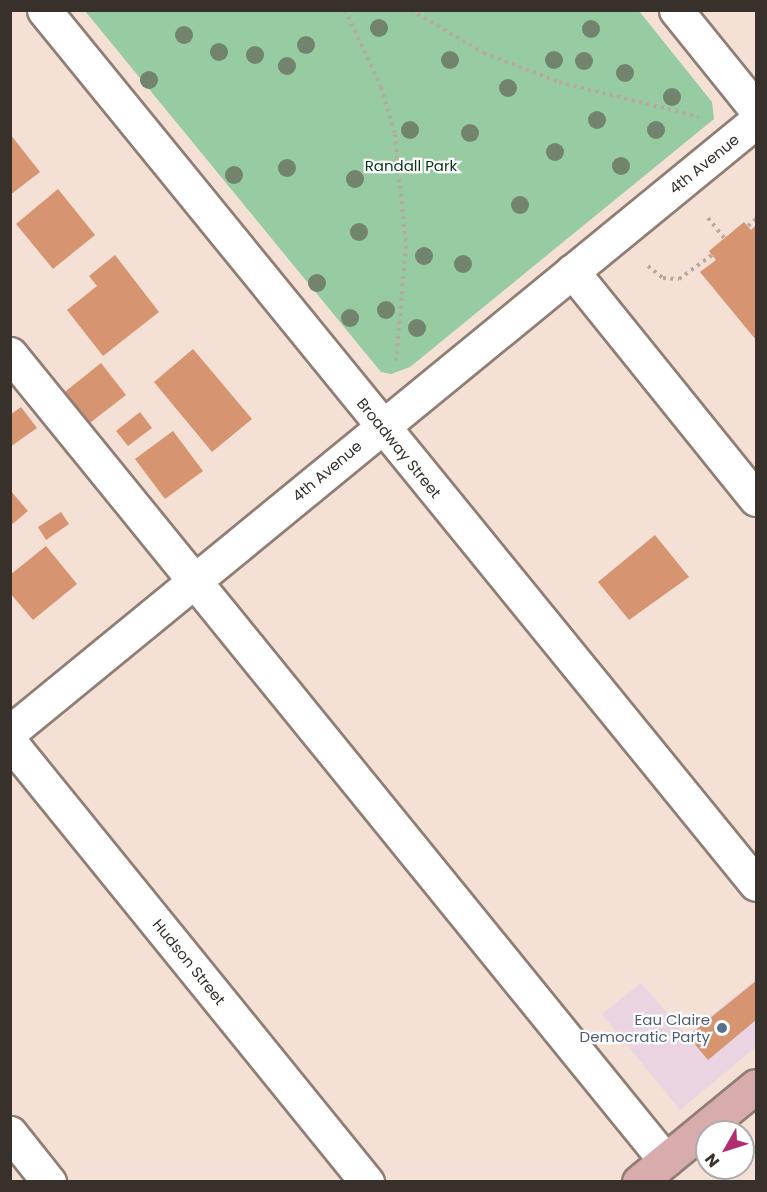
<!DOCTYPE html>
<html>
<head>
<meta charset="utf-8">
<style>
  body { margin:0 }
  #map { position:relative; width:767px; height:1192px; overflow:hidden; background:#f5e0d6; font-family:Poppins,sans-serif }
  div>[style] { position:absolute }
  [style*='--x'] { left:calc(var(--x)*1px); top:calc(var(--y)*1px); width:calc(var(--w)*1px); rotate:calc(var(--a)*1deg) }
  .commercial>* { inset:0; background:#ead4e1 }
  .green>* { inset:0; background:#97cba2 }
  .building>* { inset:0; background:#d69470 }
  .path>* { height:4px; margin-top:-2px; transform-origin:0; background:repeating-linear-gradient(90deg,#b9a8a0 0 3px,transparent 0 7.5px) }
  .roads { filter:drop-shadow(2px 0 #907e74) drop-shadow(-2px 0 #907e74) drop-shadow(0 2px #907e74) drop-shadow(0 -2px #907e74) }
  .minor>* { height:33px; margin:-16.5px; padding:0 16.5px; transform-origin:16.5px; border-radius:16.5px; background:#fff }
  .major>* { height:33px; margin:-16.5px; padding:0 16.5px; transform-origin:16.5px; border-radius:16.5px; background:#d8acad }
  .trees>* { width:18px; height:18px; margin:-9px; border-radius:50%; background:#72836e }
  .dots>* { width:16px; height:16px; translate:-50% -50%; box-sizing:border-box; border:3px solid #fff; border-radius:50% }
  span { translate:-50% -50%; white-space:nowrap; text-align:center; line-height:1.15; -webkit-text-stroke:4.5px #fff; paint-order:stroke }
  .street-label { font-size:15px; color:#37302b }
  .park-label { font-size:15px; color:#063719 }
  .service-label { font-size:15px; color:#4e5e75 }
  .right { translate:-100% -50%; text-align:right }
  .frame { position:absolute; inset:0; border:12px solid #37302b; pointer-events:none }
  .north { position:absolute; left:695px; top:1120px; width:60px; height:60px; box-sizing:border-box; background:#fff; border:2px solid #afacaa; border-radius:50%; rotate:231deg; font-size:16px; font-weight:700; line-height:24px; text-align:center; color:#37302b }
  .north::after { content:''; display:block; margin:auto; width:21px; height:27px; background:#b12c71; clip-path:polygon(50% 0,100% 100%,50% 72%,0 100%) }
</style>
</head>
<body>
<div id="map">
  <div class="commercial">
    <div style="clip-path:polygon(756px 979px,756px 1047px,680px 1110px,602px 1014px,641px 983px,687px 1035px)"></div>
  </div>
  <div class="green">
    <div style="clip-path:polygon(85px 11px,639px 11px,712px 102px,714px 119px,410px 367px,391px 374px,381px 372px)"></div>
  </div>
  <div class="building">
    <div style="clip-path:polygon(10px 134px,40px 172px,10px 195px)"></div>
    <div style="clip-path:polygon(58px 189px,95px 235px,53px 269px,16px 224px)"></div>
    <div style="clip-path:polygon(744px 222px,751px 230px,756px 225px,756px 340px,700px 272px,716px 260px,709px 251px)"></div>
    <div style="clip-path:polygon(115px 255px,159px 312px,103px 356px,67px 310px,97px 286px,89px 276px)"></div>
    <div style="clip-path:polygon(193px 349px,252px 419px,212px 452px,154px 382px)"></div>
    <div style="clip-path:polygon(101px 363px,126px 395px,86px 426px,61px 395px)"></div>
    <div style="clip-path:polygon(21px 407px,37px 428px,10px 447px,10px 415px)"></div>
    <div style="clip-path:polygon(140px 412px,152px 428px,128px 446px,116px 431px)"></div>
    <div style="clip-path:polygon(173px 431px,203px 471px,165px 499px,135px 459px)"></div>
    <div style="clip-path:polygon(10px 490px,28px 511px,10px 526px)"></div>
    <div style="clip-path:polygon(61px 512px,69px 524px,46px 540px,38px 527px)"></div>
    <div style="clip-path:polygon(655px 535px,689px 577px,629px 620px,598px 582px)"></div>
    <div style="clip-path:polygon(46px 546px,77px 584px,33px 620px,10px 593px,10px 575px)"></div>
    <div style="clip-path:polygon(756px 981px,756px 1020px,708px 1060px,688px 1036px)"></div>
  </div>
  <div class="path">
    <div style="--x:345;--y:10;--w:85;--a:64.9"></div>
    <div style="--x:381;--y:87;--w:49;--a:73.4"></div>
    <div style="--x:395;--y:134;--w:113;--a:84.4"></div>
    <div style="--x:406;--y:246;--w:115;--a:95"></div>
    <div style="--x:411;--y:10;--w:85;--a:30.5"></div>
    <div style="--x:484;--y:53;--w:80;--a:21.1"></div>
    <div style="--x:559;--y:82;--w:144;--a:14"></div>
    <div style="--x:708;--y:218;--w:26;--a:51"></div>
    <div style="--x:748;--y:226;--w:11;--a:-41"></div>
    <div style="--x:648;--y:266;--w:19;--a:39"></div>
    <div style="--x:663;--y:278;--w:16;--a:4"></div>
    <div style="--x:679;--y:279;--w:41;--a:-36"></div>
  </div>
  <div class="roads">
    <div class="minor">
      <div style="--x:44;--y:10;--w:1127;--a:50.83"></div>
      <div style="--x:676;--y:10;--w:127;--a:51.1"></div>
      <div style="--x:572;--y:271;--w:293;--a:51.1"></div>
      <div style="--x:10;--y:354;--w:1039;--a:50.9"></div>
      <div style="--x:10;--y:732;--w:964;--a:-39.32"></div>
      <div style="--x:10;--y:742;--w:567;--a:50.95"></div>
      <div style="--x:10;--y:1133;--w:63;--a:51.5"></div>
    </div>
    <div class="major">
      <div style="--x:639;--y:1182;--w:151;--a:-39.4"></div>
    </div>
  </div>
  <div class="trees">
    <div style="left:379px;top:28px"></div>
    <div style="left:591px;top:29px"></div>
    <div style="left:184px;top:35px"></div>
    <div style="left:306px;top:45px"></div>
    <div style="left:219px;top:52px"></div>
    <div style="left:255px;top:55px"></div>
    <div style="left:450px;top:60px"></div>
    <div style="left:554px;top:60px"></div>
    <div style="left:584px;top:61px"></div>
    <div style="left:287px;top:66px"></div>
    <div style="left:625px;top:73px"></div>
    <div style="left:149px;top:80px"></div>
    <div style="left:508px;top:88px"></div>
    <div style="left:672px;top:97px"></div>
    <div style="left:597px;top:120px"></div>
    <div style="left:410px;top:130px"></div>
    <div style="left:656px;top:130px"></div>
    <div style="left:470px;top:133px"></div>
    <div style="left:555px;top:152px"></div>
    <div style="left:621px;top:166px"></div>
    <div style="left:287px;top:168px"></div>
    <div style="left:234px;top:175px"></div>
    <div style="left:355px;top:179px"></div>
    <div style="left:520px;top:205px"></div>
    <div style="left:359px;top:232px"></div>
    <div style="left:424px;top:256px"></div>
    <div style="left:463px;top:264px"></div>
    <div style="left:317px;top:283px"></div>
    <div style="left:386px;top:310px"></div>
    <div style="left:350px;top:318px"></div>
    <div style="left:417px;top:328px"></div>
  </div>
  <div class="dots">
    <div style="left:722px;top:1028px;background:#5c6f8a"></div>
  </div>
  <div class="street-label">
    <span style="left:704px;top:164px;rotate:-39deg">4th Avenue</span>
    <span style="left:399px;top:448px;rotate:51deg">Broadway Street</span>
    <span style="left:327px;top:471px;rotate:-40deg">4th Avenue</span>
    <span style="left:189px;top:962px;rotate:51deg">Hudson Street</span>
  </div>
  <div class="park-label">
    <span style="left:411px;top:166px">Randall Park</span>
  </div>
  <div class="service-label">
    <span class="right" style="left:710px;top:1028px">Eau Claire<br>Democratic Party</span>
  </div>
  <div class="frame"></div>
  <div class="north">N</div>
</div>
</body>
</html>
